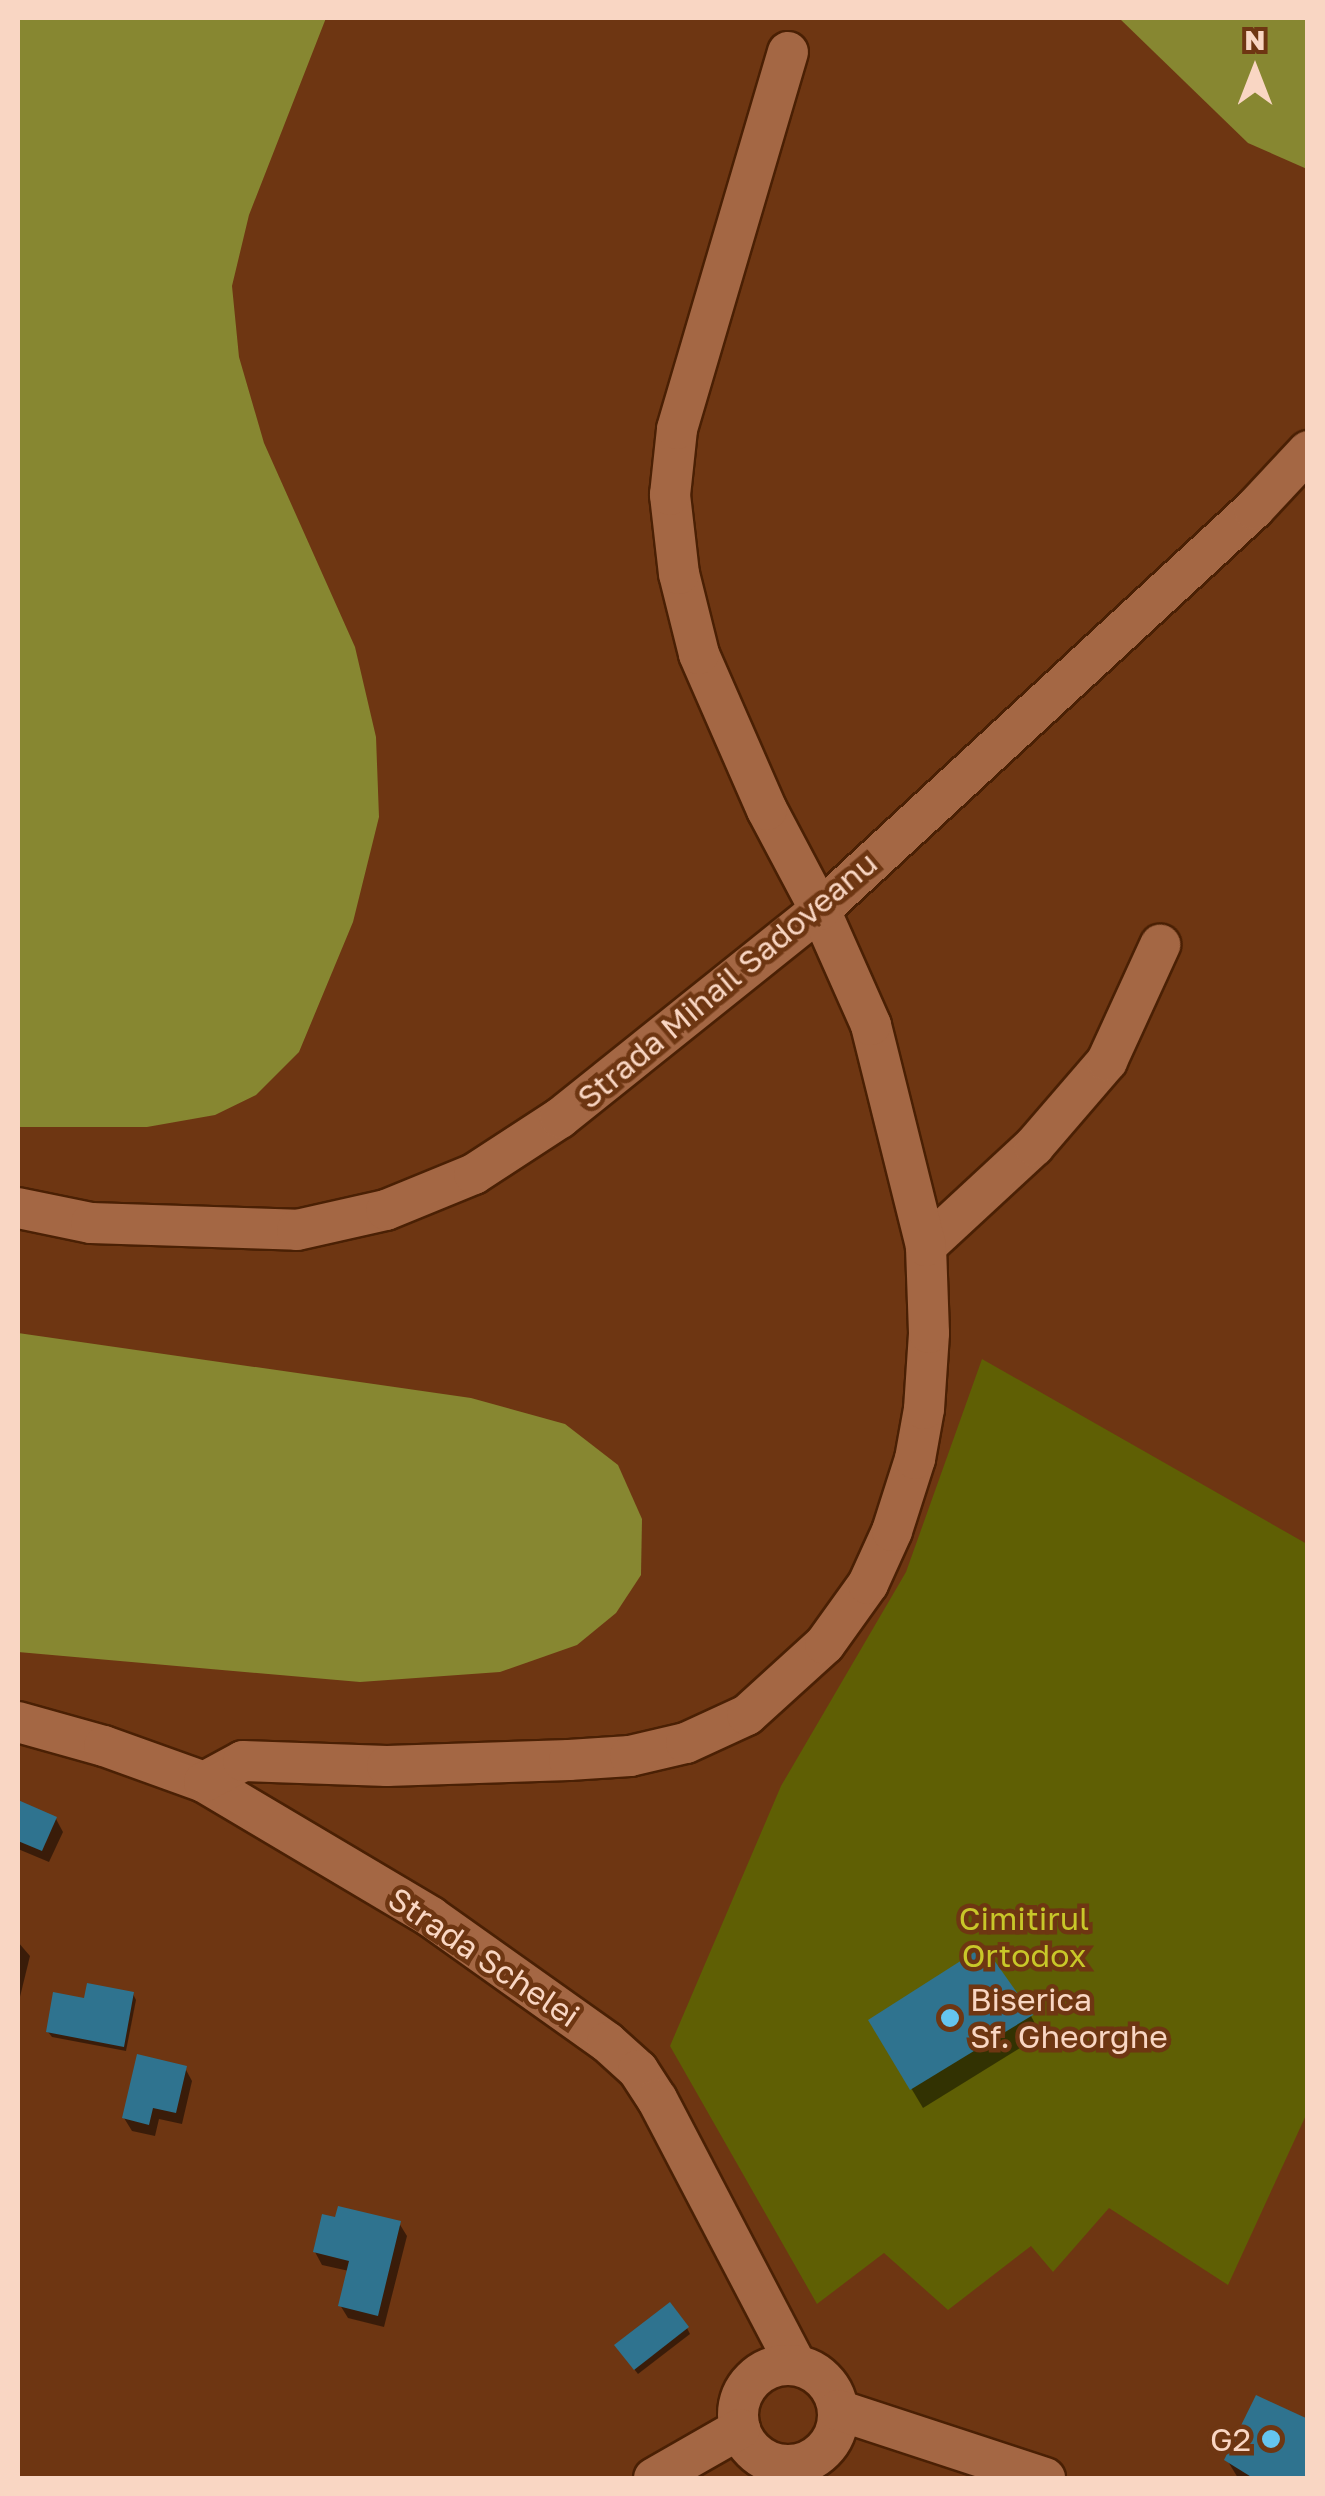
<!DOCTYPE html>
<html>
<head>
<meta charset="utf-8">
<style>
  body { margin:0 }
  #map { position:relative; width:1325px; height:2496px; overflow:hidden; background:#6e3612; font-family:"Golos Text",sans-serif }
  div>[style] { position:absolute }
  [style*='--x'] { left:calc(var(--x)*1px); top:calc(var(--y)*1px); width:calc(var(--w)*1px); rotate:calc(var(--a)*1deg) }
  .green>* { inset:0; background:#5f5f04 }
  .forest>* { inset:0; background:#878731 }
  .shadow>* { inset:0; background:#0007 }
  .building>* { inset:0; background:#2f738f }
  .roads { filter:drop-shadow(2px 0 #4a2004) drop-shadow(-2px 0 #4a2004) drop-shadow(0 2px #4a2004) drop-shadow(0 -2px #4a2004) }
  .minor>* { height:40px; margin:-20px; padding:0 20px; transform-origin:20px; border-radius:20px; background:#a46744 }
  .minor>.ring { margin:-20px; padding:0; box-sizing:content-box; background:none; border:40px solid #a46744; border-radius:50% }
  .dots>* { width:28px; height:28px; translate:-50% -50%; box-sizing:border-box; border:5px solid #6e3612; border-radius:50% }
  span { translate:-50% -50%; white-space:nowrap; text-align:center; line-height:1.15; -webkit-text-stroke:9px #6e3612; paint-order:stroke }
  .street-label { font-size:32px; color:#f9d6c3 }
  .park-label { font-size:32px; color:#c8c729 }
  .poi-label { font-size:32px; color:#f9d6c3 }
  .left { translate:0 -50%; text-align:left }
  .right { translate:-100% -50%; text-align:right }
  .frame { position:absolute; inset:0; border:20px solid #f9d6c3; pointer-events:none }
  .north { position:absolute; left:1205px; top:20px; width:100px; height:100px; -webkit-text-stroke:8px #6e3612; paint-order:stroke; rotate:0deg; font-size:28px; font-weight:700; line-height:40px; text-align:center; color:#f9d6c3 }
  .north::after { content:''; display:block; margin:auto; width:35px; height:45px; background:#f9d6c3; clip-path:polygon(50% 0,100% 100%,50% 72%,0 100%) }
</style>
</head>
<body>
<div id="map">
  <div class="green">
    <div style="clip-path:polygon(982px 1359px,1307px 1544px,1307px 2113px,1228px 2285px,1109px 2208px,1053px 2272px,1031px 2246px,948px 2310px,884px 2253px,817px 2304px,670px 2046px,781px 1786px,906px 1572px)"></div>
  </div>
  <div class="forest">
    <div style="clip-path:polygon(18px 18px,326px 18px,249px 215px,232px 286px,239px 357px,264px 443px,355px 647px,376px 737px,379px 817px,353px 922px,299px 1052px,256px 1095px,215px 1115px,147px 1127px,18px 1127px)"></div>
    <div style="clip-path:polygon(1119px 18px,1307px 18px,1307px 169px,1248px 143px)"></div>
    <div style="clip-path:polygon(18px 1333px,471px 1398px,565px 1424px,618px 1465px,642px 1519px,641px 1575px,616px 1613px,577px 1645px,500px 1672px,360px 1682px,18px 1652px)"></div>
  </div>
  <div class="shadow">
    <div style="clip-path:polygon(18px 1803px,56px 1819px,63px 1832px,49px 1862px,18px 1849px)"></div>
    <div style="clip-path:polygon(18px 1942px,30px 1956px,18px 2005px)"></div>
    <div style="clip-path:polygon(133px 1994px,136px 2000px,126px 2051px,52px 2037px,48px 2032px,86px 2001px)"></div>
    <div style="clip-path:polygon(1031px 2016px,1041px 2035px,923px 2108px,871px 2021px)"></div>
    <div style="clip-path:polygon(185px 2068px,192px 2081px,182px 2124px,159px 2119px,155px 2136px,132px 2131px,124px 2118px)"></div>
    <div style="clip-path:polygon(399px 2223px,407px 2236px,384px 2327px,348px 2318px,340px 2305px,349px 2271px,322px 2265px,315px 2252px)"></div>
    <div style="clip-path:polygon(687px 2328px,690px 2334px,638px 2374px,620px 2351px)"></div>
    <div style="clip-path:polygon(1308px 2421px,1308px 2478px,1238px 2478px,1227px 2460px)"></div>
  </div>
  <div class="building">
    <div style="clip-path:polygon(18px 1800px,57px 1817px,42px 1851px,18px 1841px)"></div>
    <div style="clip-path:polygon(984px 1946px,1033px 2015px,910px 2090px,868px 2020px)"></div>
    <div style="clip-path:polygon(87px 1983px,134px 1992px,124px 2047px,46px 2032px,53px 1992px,84px 1998px)"></div>
    <div style="clip-path:polygon(137px 2054px,187px 2066px,176px 2113px,153px 2108px,149px 2125px,122px 2118px)"></div>
    <div style="clip-path:polygon(338px 2206px,401px 2221px,378px 2316px,338px 2306px,349px 2261px,313px 2252px,322px 2214px,335px 2217px)"></div>
    <div style="clip-path:polygon(670px 2302px,689px 2327px,634px 2370px,614px 2345px)"></div>
    <div style="clip-path:polygon(1256px 2395px,1308px 2419px,1308px 2478px,1253px 2478px,1224px 2460px)"></div>
  </div>
  <div class="roads">
    <div class="minor">
      <div style="--x:18;--y:1208;--w:75;--a:11.6"></div>
      <div style="--x:91;--y:1223;--w:206;--a:1.9"></div>
      <div style="--x:297;--y:1230;--w:91;--a:-12.7"></div>
      <div style="--x:386;--y:1210;--w:95;--a:-22.2"></div>
      <div style="--x:474;--y:1174;--w:103;--a:-33.1"></div>
      <div style="--x:560;--y:1118;--w:333;--a:-38.7"></div>
      <div style="--x:820;--y:910;--w:591;--a:-42.74"></div>
      <div style="--x:1254;--y:509;--w:79;--a:-47"></div>
      <div style="--x:926;--y:1246;--w:147;--a:-42.8"></div>
      <div style="--x:1034;--y:1146;--w:112;--a:-49.3"></div>
      <div style="--x:1107;--y:1061;--w:128;--a:-65.4"></div>
      <div style="--x:18;--y:1722;--w:89;--a:15.6"></div>
      <div style="--x:104;--y:1746;--w:106;--a:19.8"></div>
      <div style="--x:204;--y:1782;--w:264;--a:30.7"></div>
      <div style="--x:431;--y:1917;--w:216;--a:35.4"></div>
      <div style="--x:607;--y:2042;--w:42;--a:42.1"></div>
      <div style="--x:638;--y:2070;--w:35;--a:57"></div>
      <div style="--x:657;--y:2099;--w:300;--a:62.4"></div>
      <div style="--x:204;--y:1782;--w:44;--a:-28.3"></div>
      <div style="--x:243;--y:1761;--w:144;--a:2"></div>
      <div style="--x:387;--y:1766;--w:182;--a:-1.9"></div>
      <div style="--x:569;--y:1760;--w:61;--a:-3.8"></div>
      <div style="--x:630;--y:1756;--w:57;--a:-13.1"></div>
      <div style="--x:686;--y:1743;--w:67;--a:-24.7"></div>
      <div style="--x:747;--y:1715;--w:105;--a:-42.3"></div>
      <div style="--x:825;--y:1644;--w:74;--a:-54.4"></div>
      <div style="--x:868;--y:1584;--w:58;--a:-65.6"></div>
      <div style="--x:892;--y:1531;--w:76;--a:-72.3"></div>
      <div style="--x:915;--y:1459;--w:51;--a:-79.8"></div>
      <div style="--x:924;--y:1409;--w:76;--a:-86.2"></div>
      <div style="--x:929;--y:1333;--w:87;--a:-92"></div>
      <div style="--x:926;--y:1246;--w:228;--a:-104"></div>
      <div style="--x:871;--y:1025;--w:126;--a:-113.9"></div>
      <div style="--x:820;--y:910;--w:113;--a:-117.9"></div>
      <div style="--x:767;--y:810;--w:170;--a:-113.6"></div>
      <div style="--x:699;--y:654;--w:82;--a:-104"></div>
      <div style="--x:679;--y:574;--w:80;--a:-96.5"></div>
      <div style="--x:670;--y:495;--w:66;--a:-83.9"></div>
      <div style="--x:677;--y:429;--w:393;--a:-73.6"></div>
      <div class="ring" style="left:738px;top:2365px;width:60px;height:60px"></div>
      <div style="--x:838;--y:2410;--w:218;--a:18.2"></div>
      <div style="--x:654;--y:2478;--w:99;--a:-29.7"></div>
    </div>
  </div>
  <div class="dots">
    <div style="left:950px;top:2018px;background:#65c5ef"></div>
    <div style="left:1271px;top:2439px;background:#65c5ef"></div>
  </div>
  <div class="street-label">
    <span style="left:727px;top:980px;rotate:-40deg">Strada Mihail Sadoveanu</span>
    <span style="left:484px;top:1957px;rotate:34deg">Strada Schelei</span>
  </div>
  <div class="park-label">
    <span style="left:1024px;top:1937px">Cimitirul<br>Ortodox</span>
  </div>
  <div class="poi-label">
    <span class="left" style="left:970px;top:2018px">Biserica<br>Sf. Gheorghe</span>
    <span class="right" style="left:1251px;top:2439px">G2</span>
  </div>
  <div class="frame"></div>
  <div class="north">N</div>
</div>
</body>
</html>
